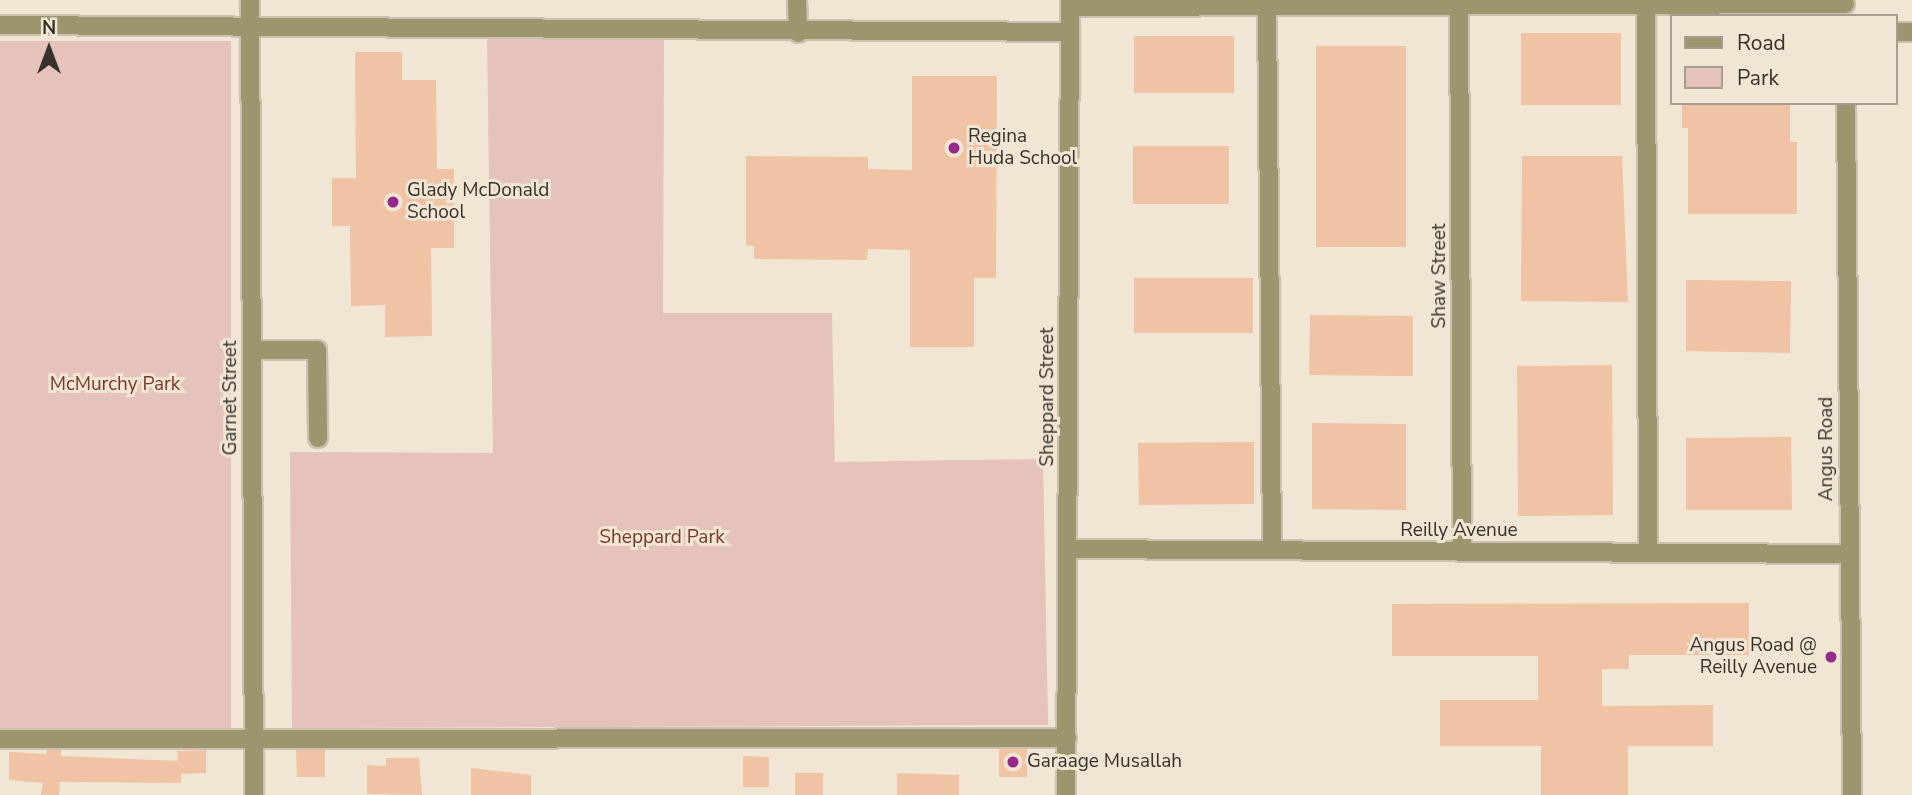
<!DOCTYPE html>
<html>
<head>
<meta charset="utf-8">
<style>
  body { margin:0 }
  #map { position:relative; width:1912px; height:795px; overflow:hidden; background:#f1e5d3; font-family:"Nunito Sans",sans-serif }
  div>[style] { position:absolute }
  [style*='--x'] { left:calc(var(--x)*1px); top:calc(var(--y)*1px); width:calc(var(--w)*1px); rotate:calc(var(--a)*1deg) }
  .green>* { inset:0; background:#e5c3ba }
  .building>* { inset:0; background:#efc3a4 }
  .roads { filter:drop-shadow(2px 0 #ccc1b1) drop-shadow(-2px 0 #ccc1b1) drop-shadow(0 2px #ccc1b1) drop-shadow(0 -2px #ccc1b1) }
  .minor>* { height:18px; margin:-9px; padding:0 9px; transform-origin:9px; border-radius:9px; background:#9d956d }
  .dots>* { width:19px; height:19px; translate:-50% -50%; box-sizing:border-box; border:4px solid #f1e5d3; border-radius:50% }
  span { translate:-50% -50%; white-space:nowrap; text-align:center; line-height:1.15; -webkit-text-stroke:6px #f1e5d3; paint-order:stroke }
  .poi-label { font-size:19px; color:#36322b }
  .left { translate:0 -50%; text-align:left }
  .right { translate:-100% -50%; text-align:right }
  .street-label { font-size:19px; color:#36322b }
  .park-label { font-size:19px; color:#7a3828 }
  .legend { position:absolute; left:1670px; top:14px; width:228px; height:91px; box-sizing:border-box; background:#f1e5d3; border:2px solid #a69d90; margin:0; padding:9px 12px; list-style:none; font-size:21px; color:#36322b }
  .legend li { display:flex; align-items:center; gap:14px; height:35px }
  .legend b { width:35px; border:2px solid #a69d90 }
  .north { position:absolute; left:14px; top:14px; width:70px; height:70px; -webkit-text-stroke:5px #f1e5d3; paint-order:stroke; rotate:0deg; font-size:19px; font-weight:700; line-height:28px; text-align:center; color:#36322b }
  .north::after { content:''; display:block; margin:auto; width:24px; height:32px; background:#36322b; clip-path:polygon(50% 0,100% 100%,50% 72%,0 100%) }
</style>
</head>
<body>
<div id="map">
  <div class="green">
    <div style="clip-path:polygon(664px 38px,663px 313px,832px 313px,835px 462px,1043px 459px,1048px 725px,292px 728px,290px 452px,493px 453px,487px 39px)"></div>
    <div style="clip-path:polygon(0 41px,231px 41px,231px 728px,0 728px)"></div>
  </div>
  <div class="building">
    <div style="clip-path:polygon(1521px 33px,1621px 33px,1621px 105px,1521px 105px)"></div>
    <div style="clip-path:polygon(1134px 36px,1234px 36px,1234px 93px,1134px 93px)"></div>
    <div style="clip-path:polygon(1316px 46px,1406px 46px,1406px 247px,1316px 247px)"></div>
    <div style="clip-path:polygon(355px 52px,402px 52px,402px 80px,436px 80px,437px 169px,454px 169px,454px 248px,431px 248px,432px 336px,385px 337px,385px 305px,351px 306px,350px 226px,332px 226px,332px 178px,356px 178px)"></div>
    <div style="clip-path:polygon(912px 76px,997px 76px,996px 278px,974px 278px,974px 347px,910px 347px,910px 250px,868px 249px,867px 260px,754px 259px,754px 246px,746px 245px,746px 156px,868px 157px,868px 169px,912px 170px)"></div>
    <div style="clip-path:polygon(1682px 103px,1790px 103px,1790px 142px,1797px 142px,1797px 214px,1688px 214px,1688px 128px,1682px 128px)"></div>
    <div style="clip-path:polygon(1133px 146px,1229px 146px,1229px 204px,1133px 204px)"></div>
    <div style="clip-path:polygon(1522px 156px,1622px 156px,1628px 302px,1521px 301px)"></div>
    <div style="clip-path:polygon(1134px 278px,1253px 278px,1253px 333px,1134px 333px)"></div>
    <div style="clip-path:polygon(1686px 280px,1791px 281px,1790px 353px,1686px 351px)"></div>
    <div style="clip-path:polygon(1310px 315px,1413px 316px,1413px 376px,1309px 375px)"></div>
    <div style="clip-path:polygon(1612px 365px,1613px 515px,1518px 516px,1517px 366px)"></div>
    <div style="clip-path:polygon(1312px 423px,1406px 424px,1406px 510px,1312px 509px)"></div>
    <div style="clip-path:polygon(1791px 437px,1792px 510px,1686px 510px,1686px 438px)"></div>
    <div style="clip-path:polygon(1254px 442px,1254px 504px,1139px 505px,1138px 443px)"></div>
    <div style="clip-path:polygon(1749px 603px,1749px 655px,1629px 655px,1629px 669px,1602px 669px,1602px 706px,1713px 705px,1713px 746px,1628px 746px,1628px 795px,1541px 795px,1541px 746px,1440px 746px,1440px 700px,1538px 700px,1538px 656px,1392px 656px,1392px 604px)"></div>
    <div style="clip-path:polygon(999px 749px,1027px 749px,1027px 777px,999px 777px)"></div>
    <div style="clip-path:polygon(47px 750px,61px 750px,61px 756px,178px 761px,177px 751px,206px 750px,206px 773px,181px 774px,181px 783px,60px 782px,59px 795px,41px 795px,43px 783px,9px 780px,9px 752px,46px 754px)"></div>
    <div style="clip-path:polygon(296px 750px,325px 750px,325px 777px,297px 777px)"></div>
    <div style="clip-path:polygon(743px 756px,769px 757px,769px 787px,743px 787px)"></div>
    <div style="clip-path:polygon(386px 758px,419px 758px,422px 795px,367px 794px,367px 765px,386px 766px)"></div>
    <div style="clip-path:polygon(471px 768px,531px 775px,531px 795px,471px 795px)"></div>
    <div style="clip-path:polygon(795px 773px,823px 773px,823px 795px,795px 795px)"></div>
    <div style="clip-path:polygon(897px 773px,959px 775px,959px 795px,897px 795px)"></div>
  </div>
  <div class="roads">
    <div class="minor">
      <div style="--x:250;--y:0;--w:795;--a:89.71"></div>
      <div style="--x:797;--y:0;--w:33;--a:88"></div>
      <div style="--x:1459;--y:0;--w:552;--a:89.69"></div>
      <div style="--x:1646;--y:3;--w:550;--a:89.79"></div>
      <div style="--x:1267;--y:5;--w:545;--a:89.47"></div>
      <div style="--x:1070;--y:7;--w:775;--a:-0.22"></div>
      <div style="--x:0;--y:25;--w:1070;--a:0.37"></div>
      <div style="--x:1896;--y:32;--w:16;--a:0"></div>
      <div style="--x:1846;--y:103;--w:692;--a:89.5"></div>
      <div style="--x:252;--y:350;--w:65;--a:0"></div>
      <div style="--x:317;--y:350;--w:88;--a:89.3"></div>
      <div style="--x:1069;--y:549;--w:779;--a:0.37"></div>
      <div style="--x:0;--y:739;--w:1067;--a:-0.05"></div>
      <div style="--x:1066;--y:795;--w:795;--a:-89.71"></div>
    </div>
  </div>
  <div class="dots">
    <div style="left:954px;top:148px;background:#96298a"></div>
    <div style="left:393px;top:202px;background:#96298a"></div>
    <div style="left:1831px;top:657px;background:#96298a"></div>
    <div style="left:1013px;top:762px;background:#96298a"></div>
  </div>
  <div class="poi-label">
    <span class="left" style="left:968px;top:148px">Regina<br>Huda School</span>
    <span class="left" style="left:407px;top:202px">Glady McDonald<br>School</span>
    <span class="right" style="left:1817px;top:657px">Angus Road @<br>Reilly Avenue</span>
    <span class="left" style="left:1027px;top:762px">Garaage Musallah</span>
  </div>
  <div class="street-label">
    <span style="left:1440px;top:276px;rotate:-90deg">Shaw Street</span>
    <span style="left:1048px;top:397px;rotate:-90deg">Sheppard Street</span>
    <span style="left:231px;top:398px;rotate:-90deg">Garnet Street</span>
    <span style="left:1827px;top:449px;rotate:-90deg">Angus Road</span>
    <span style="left:1459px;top:531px">Reilly Avenue</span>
  </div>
  <div class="park-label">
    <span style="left:115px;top:385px">McMurchy Park</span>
    <span style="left:662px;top:538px">Sheppard Park</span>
  </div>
  <ul class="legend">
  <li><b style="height:9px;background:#9d956d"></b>Road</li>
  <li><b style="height:19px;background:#e5c3ba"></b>Park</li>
  </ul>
  <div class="north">N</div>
</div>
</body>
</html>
